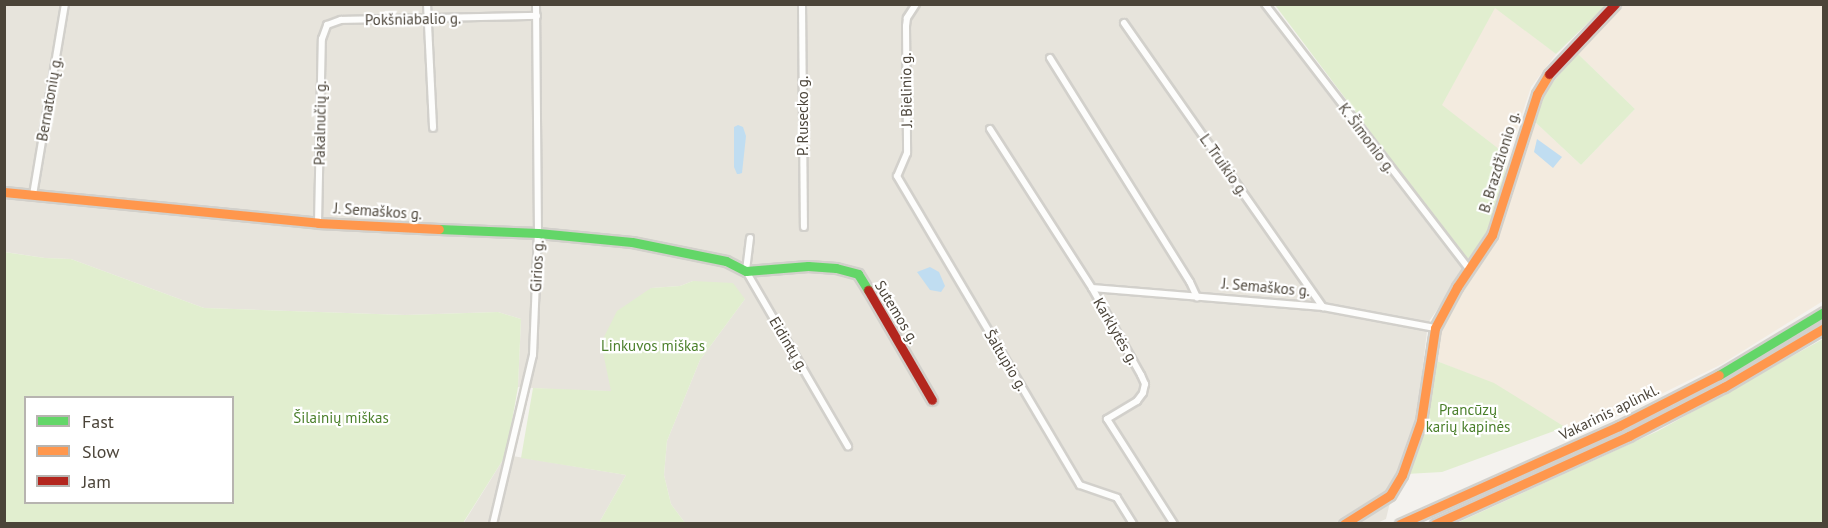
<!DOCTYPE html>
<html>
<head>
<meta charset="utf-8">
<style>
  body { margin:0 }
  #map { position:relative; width:1828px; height:528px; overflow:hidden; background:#f4f2ee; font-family:"PT Sans",sans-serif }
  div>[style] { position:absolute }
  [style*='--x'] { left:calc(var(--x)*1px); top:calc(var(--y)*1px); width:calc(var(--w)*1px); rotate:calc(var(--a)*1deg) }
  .residential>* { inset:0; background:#e7e4dc }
  .commercial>* { inset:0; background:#f3ebdf }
  .green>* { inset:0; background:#e1eecf }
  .water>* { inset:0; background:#c0ddf1 }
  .roads { filter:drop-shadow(2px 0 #d2d0cb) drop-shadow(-2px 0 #d2d0cb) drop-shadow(0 2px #d2d0cb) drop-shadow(0 -2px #d2d0cb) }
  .street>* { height:6px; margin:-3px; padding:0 3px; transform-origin:3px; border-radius:3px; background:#fdfdfc }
  .fast>* { height:9px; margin:-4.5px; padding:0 4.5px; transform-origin:4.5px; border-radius:4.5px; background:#63d668 }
  .slow>* { height:9px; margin:-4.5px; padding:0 4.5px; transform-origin:4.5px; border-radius:4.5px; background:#ff974d }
  .jam>* { height:9px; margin:-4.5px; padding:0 4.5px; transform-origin:4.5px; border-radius:4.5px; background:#b3261e }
  span { translate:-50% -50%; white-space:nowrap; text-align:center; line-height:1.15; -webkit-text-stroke:4.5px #fff; paint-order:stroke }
  .street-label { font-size:15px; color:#4b4439 }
  .park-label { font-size:15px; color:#4a7f2a }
  .frame { position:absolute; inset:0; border:6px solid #4b4439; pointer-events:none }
  .legend { position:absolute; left:24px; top:396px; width:210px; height:108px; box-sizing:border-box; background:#fff; border:2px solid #b7b4b0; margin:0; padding:8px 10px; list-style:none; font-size:18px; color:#4b4439 }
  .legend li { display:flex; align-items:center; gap:12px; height:30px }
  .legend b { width:30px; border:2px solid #b7b4b0 }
</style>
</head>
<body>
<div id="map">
  <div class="residential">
    <div style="clip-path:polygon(4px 5px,1259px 5px,1445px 247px,1465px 269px,1428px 323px,1416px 423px,1397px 473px,1386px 519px,1377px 523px,685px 523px,671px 504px,664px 475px,667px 441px,700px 360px,745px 299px,693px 281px,680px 286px,651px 288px,611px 391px,565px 390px,518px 387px,521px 319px,498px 312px,405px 315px,204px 308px,71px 259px,45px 258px,5px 252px)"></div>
    <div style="clip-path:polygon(506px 455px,626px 475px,599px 523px,463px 524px)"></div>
  </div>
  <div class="commercial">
    <div style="clip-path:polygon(1622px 5px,1823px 5px,1823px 301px,1722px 364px,1572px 438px,1565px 427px,1494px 384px,1434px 360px,1444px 318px,1486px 256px,1501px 228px,1534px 121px,1581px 165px,1635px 109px,1577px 53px)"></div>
    <div style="clip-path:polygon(1495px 7px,1556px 54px,1531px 87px,1508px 156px,1441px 105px)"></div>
  </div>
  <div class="green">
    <div style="clip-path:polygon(1275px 5px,1606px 5px,1556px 54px,1495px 8px,1442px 105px,1508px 156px,1503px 185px,1487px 232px,1471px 260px,1464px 256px)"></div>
    <div style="clip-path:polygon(1577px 53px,1635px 109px,1581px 165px,1534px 121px,1545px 92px)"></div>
    <div style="clip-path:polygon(evenodd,4px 252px,45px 258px,71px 259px,204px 308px,405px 315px,498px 312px,521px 319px,518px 387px,506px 455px,463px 523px,5px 523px,4px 252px,26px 398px,232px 398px,232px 502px,26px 502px,26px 398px)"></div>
    <div style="clip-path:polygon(693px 281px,733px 283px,745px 299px,700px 360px,667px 441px,664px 475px,671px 504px,685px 523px,599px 523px,626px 475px,521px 458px,533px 388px,611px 391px,601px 343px,617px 311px,651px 288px,680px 286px)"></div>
    <div style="clip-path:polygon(1823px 318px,1823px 322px,1779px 351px,1640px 425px,1421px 523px,1410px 524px,1700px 390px,1778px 347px)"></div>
    <div style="clip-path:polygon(1823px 339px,1823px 523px,1457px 523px,1658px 431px)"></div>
    <div style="clip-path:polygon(1434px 360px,1494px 383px,1565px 427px,1442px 472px,1406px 474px,1426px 418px)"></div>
  </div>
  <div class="water">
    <div style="clip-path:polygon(738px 125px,743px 127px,746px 136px,742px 173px,739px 174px,737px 174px,734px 167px,734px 127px)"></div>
    <div style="clip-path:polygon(1537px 139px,1562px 157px,1553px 168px,1534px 152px)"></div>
    <div style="clip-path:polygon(930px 267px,939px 272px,945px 286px,941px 292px,930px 290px,917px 272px)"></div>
  </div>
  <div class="roads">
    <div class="street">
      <div style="--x:427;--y:4;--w:124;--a:87.2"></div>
      <div style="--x:802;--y:4;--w:223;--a:89.5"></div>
      <div style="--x:916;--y:4;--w:17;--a:123"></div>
      <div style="--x:907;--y:18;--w:8;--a:97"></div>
      <div style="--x:906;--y:26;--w:127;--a:89.5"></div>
      <div style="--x:907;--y:153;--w:25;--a:113"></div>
      <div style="--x:897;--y:176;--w:359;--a:59.4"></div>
      <div style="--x:1080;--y:485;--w:39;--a:19"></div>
      <div style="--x:1117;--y:498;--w:31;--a:58"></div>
      <div style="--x:1265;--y:4;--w:336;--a:52.4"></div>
      <div style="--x:1124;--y:23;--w:347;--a:55"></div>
      <div style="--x:1050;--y:58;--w:264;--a:58"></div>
      <div style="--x:1190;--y:282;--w:17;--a:65"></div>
      <div style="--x:990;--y:129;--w:189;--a:57.3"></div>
      <div style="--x:1092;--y:288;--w:100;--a:60.6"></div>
      <div style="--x:1141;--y:375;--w:10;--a:66"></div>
      <div style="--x:1145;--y:384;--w:9;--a:103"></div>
      <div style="--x:1143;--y:393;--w:10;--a:127"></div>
      <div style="--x:1137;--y:401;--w:35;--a:149"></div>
      <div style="--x:1107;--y:419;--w:125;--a:57.5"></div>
      <div style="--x:33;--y:195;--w:194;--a:-80.5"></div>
      <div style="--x:318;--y:223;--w:184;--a:-88.8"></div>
      <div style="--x:322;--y:39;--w:15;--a:-70"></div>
      <div style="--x:327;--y:25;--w:15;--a:-20"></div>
      <div style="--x:341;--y:20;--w:196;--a:-1.2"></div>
      <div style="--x:750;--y:238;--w:33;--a:97"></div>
      <div style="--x:746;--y:271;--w:203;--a:59.8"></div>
      <div style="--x:1092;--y:288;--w:232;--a:4.7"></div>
      <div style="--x:1323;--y:307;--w:114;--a:10.6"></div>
      <div style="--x:493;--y:524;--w:174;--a:-76.7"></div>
      <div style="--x:533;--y:355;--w:122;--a:-87.7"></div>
      <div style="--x:538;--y:233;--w:229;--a:-90.5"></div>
    </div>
    <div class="fast">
      <div style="--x:439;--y:229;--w:99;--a:2.3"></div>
      <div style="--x:538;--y:233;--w:94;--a:5.5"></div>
      <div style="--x:632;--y:242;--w:96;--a:11.4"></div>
      <div style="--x:726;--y:261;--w:22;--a:27"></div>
      <div style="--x:746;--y:271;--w:62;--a:-4.6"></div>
      <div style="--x:808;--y:266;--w:28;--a:4"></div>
      <div style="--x:836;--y:268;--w:23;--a:15"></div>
      <div style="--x:858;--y:274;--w:19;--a:58"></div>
      <div style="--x:1719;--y:375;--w:122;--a:-31"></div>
    </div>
    <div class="slow">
      <div style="--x:4;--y:192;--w:316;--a:5.6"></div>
      <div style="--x:318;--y:223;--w:121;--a:2.8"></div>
      <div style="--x:1344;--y:524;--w:54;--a:-32.2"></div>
      <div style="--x:1390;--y:495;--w:23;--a:-59"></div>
      <div style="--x:1402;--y:475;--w:57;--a:-70.6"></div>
      <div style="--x:1421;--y:421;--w:94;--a:-81.4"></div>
      <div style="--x:1435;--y:328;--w:47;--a:-61.8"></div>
      <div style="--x:1457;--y:287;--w:63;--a:-56.1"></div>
      <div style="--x:1492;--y:235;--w:148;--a:-72.3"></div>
      <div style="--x:1537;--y:94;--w:23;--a:-59"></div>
      <div style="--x:1400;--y:524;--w:240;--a:-24.1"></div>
      <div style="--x:1619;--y:426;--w:112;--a:-27"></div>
      <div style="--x:1435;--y:524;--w:213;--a:-24.4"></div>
      <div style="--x:1629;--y:436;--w:107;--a:-27.3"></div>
      <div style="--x:1724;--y:387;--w:116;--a:-30.5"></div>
    </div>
    <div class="jam">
      <div style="--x:1549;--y:74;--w:96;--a:-46.7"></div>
      <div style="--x:868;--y:290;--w:127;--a:59.8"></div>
    </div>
  </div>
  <div class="street-label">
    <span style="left:413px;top:19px;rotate:-1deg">Pokšniabalio g.</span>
    <span style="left:906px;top:90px;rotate:-91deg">J. Bielinio g.</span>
    <span style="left:49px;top:99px;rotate:-80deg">Bernatonių g.</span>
    <span style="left:803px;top:116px;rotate:-90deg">P. Rusecko g.</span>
    <span style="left:320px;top:123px;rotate:-89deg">Pakalnučių g.</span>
    <span style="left:1367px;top:138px;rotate:53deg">K. Šimonio g.</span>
    <span style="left:1499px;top:162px;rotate:-73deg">B. Brazdžionio g.</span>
    <span style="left:1224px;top:165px;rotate:55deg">L. Truikio g.</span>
    <span style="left:378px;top:211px;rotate:4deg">J. Semaškos g.</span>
    <span style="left:537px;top:266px;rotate:-87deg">Girios g.</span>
    <span style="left:1266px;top:287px;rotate:5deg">J. Semaškos g.</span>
    <span style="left:897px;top:312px;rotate:59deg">Sutemos g.</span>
    <span style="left:1116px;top:331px;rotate:60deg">Karklytės g.</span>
    <span style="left:789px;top:344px;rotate:59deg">Eidintų g.</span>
    <span style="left:1006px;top:360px;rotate:59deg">Šaltupio g.</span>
    <span style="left:1609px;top:412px;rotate:-26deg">Vakarinis aplinkl.</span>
  </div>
  <div class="park-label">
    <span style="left:653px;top:346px">Linkuvos miškas</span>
    <span style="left:1468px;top:418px">Prancūzų<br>karių kapinės</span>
    <span style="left:341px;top:418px">Šilainių miškas</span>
  </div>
  <div class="frame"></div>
  <ul class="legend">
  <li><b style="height:8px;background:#63d668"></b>Fast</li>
  <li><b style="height:8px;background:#ff974d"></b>Slow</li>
  <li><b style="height:8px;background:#b3261e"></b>Jam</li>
  </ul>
</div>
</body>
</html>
